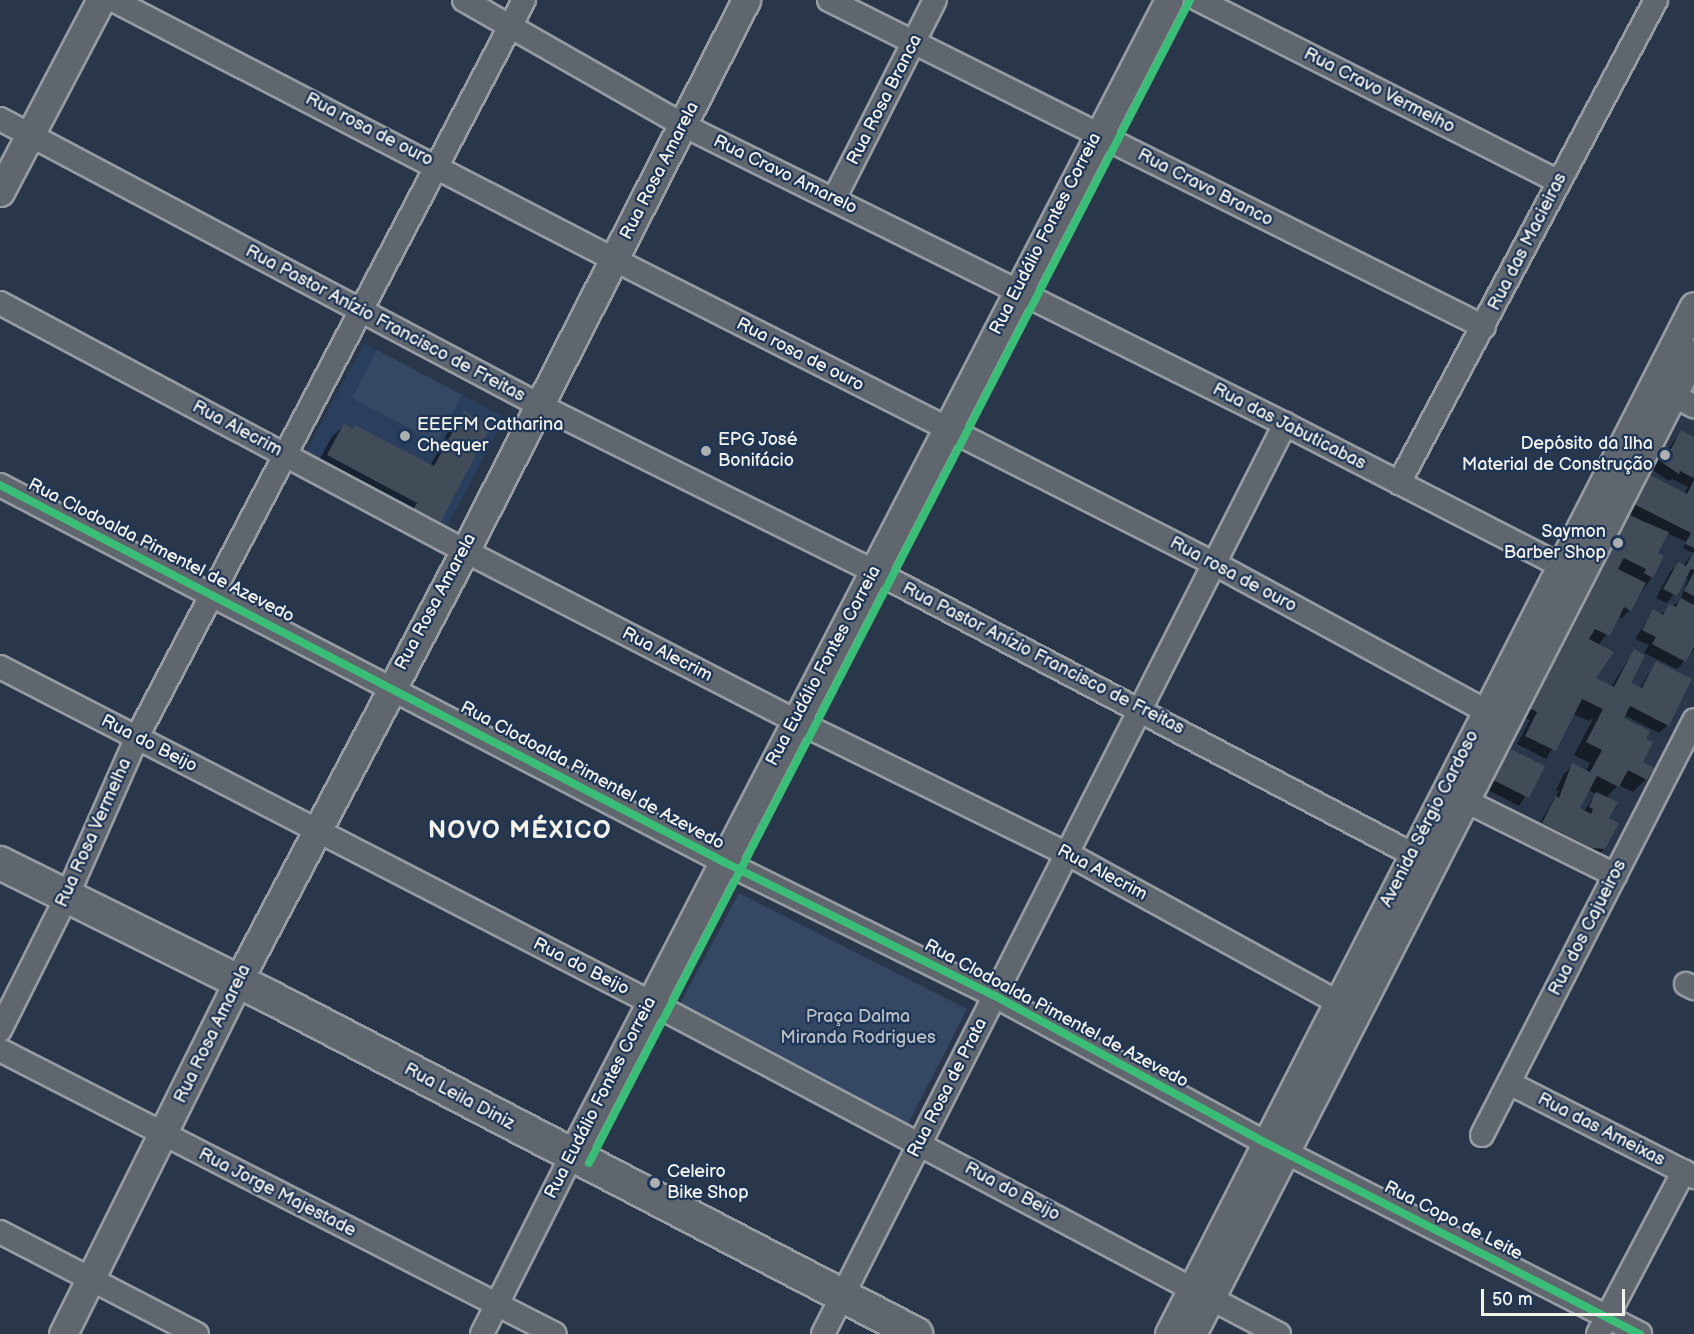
<!DOCTYPE html>
<html>
<head>
<meta charset="utf-8">
<style>
  body { margin:0 }
  #map { position:relative; width:1694px; height:1334px; overflow:hidden; background:#2a374a; font-family:"Balsamiq Sans",sans-serif }
  div>[style] { position:absolute }
  [style*='--x'] { left:calc(var(--x)*1px); top:calc(var(--y)*1px); width:calc(var(--w)*1px); rotate:calc(var(--a)*1deg) }
  .built>* { inset:0; background:#2a3f5d }
  .green>* { inset:0; background:#344763 }
  .shadow>* { inset:0; background:#0007 }
  .building>* { inset:0; background:#424c59 }
  .roads { filter:drop-shadow(2px 0 #979ca3) drop-shadow(-2px 0 #979ca3) drop-shadow(0 2px #979ca3) drop-shadow(0 -2px #979ca3) }
  .minor>* { height:22px; margin:-11px; padding:0 11px; transform-origin:11px; border-radius:11px; background:#60666e }
  .tertiary>* { height:27px; margin:-13.5px; padding:0 13.5px; transform-origin:13.5px; border-radius:13.5px; background:#60666e }
  .secondary>* { height:32px; margin:-16px; padding:0 16px; transform-origin:16px; border-radius:16px; background:#60666e }
  .cycleway>* { height:8px; margin:-4px; padding:0 4px; transform-origin:4px; border-radius:4px; background:#3abd76 }
  .dots>* { width:16px; height:16px; translate:-50% -50%; box-sizing:border-box; border:3px solid #1d3557; border-radius:50% }
  span { translate:-50% -50%; white-space:nowrap; text-align:center; line-height:1.15; -webkit-text-stroke:4.5px #1d3557; paint-order:stroke }
  .street-label { font-size:18px; color:#f4f1e8 }
  .poi-label { font-size:18px; color:#f4f1e8 }
  .left { translate:0 -50%; text-align:left }
  .right { translate:-100% -50%; text-align:right }
  .park-label { font-size:18px; color:#bbbfc1 }
  .district-label { font-size:24px; color:#f4f1e8; font-weight:700; letter-spacing:1.5px }
  .scale { position:absolute; left:1481px; top:1289px; width:144px; height:27px; box-sizing:border-box; border:3px solid #f4f1e8; border-top:0; padding-left:8px; font-size:18px; line-height:21px; white-space:nowrap; color:#f4f1e8; -webkit-text-stroke:4px #1d3557; paint-order:stroke }
</style>
</head>
<body>
<div id="map">
  <div class="built">
    <div style="clip-path:polygon(364px 343px,505px 418px,446px 528px,305px 454px)"></div>
  </div>
  <div class="green">
    <div style="clip-path:polygon(377px 350px,462px 395px,437px 443px,352px 398px)"></div>
    <div style="clip-path:polygon(739px 893px,967px 1009px,905px 1130px,679px 1006px)"></div>
  </div>
  <div class="shadow">
    <div style="clip-path:polygon(464px 413px,425px 537px,315px 468px,331px 438px,344px 425px,430px 466px,451px 426px)"></div>
    <div style="clip-path:polygon(evenodd,1681px 432px,1694px 438px,1694px 650px,1677px 669px,1644px 653px,1649px 645px,1635px 639px,1653px 611px,1660px 615px,1680px 601px,1688px 579px,1685px 578px,1667px 603px,1656px 598px,1670px 572px,1678px 564px,1683px 566px,1693px 553px,1683px 548px,1686px 542px,1667px 533px,1656px 553px,1652px 577px,1630px 610px,1622px 618px,1618px 617px,1598px 646px,1612px 653px,1594px 679px,1611px 687px,1634px 651px,1628px 683px,1639px 689px,1656px 663px,1668px 725px,1659px 733px,1624px 715px,1622px 718px,1644px 739px,1641px 763px,1646px 779px,1633px 792px,1618px 785px,1606px 798px,1604px 849px,1596px 857px,1535px 831px,1559px 791px,1556px 790px,1564px 774px,1573px 765px,1585px 772px,1590px 763px,1574px 755px,1594px 717px,1589px 721px,1573px 714px,1546px 759px,1517px 744px,1530px 720px,1516px 714px,1616px 537px,1612px 534px,1643px 521px,1627px 513px,1641px 485px,1650px 476px,1684px 494px,1688px 487px,1672px 479px,1669px 481px,1647px 466px,1653px 454px,1668px 449px,1681px 432px,1588px 790px,1596px 794px,1583px 812px,1578px 809px,1588px 790px)"></div>
    <div style="clip-path:polygon(1511px 750px,1543px 767px,1519px 806px,1484px 788px)"></div>
  </div>
  <div class="building">
    <div style="clip-path:polygon(464px 411px,491px 426px,439px 525px,412px 511px,417px 503px,327px 455px,344px 423px,353px 429px,355px 425px,434px 466px)"></div>
    <div style="clip-path:polygon(1681px 430px,1694px 437px,1694px 478px,1680px 471px,1679px 474px,1654px 457px,1661px 444px,1671px 449px)"></div>
    <div style="clip-path:polygon(1650px 475px,1687px 494px,1694px 480px,1694px 548px,1685px 544px,1691px 533px,1634px 504px)"></div>
    <div style="clip-path:polygon(1623px 513px,1669px 532px,1658px 553px,1664px 556px,1653px 578px,1644px 573px,1646px 569px,1624px 558px,1618px 569px,1646px 583px,1631px 611px,1624px 607px,1610px 636px,1595px 629px,1589px 639px,1614px 652px,1596px 678px,1614px 687px,1634px 649px,1645px 655px,1631px 683px,1642px 688px,1656px 661px,1692px 679px,1669px 726px,1630px 706px,1624px 718px,1650px 731px,1646px 739px,1653px 742px,1643px 762px,1654px 768px,1647px 780px,1628px 770px,1619px 787px,1597px 776px,1580px 808px,1591px 814px,1593px 809px,1589px 807px,1596px 792px,1618px 802px,1609px 818px,1619px 823px,1605px 849px,1592px 848px,1542px 823px,1556px 796px,1559px 798px,1572px 763px,1590px 772px,1602px 750px,1586px 742px,1603px 709px,1582px 699px,1556px 751px,1525px 736px,1537px 712px,1523px 705px,1556px 646px,1559px 648px,1618px 533px,1614px 530px)"></div>
    <div style="clip-path:polygon(1694px 551px,1694px 570px,1691px 569px,1677px 596px,1663px 589px,1678px 562px,1686px 566px)"></div>
    <div style="clip-path:polygon(1694px 572px,1694px 596px,1684px 591px)"></div>
    <div style="clip-path:polygon(1681px 598px,1694px 605px,1694px 647px,1686px 662px,1652px 644px,1656px 637px,1642px 630px,1653px 609px,1663px 615px,1669px 604px,1676px 607px)"></div>
    <div style="clip-path:polygon(1511px 749px,1545px 766px,1529px 798px,1491px 779px)"></div>
  </div>
  <div class="roads">
    <div class="minor">
      <div style="--x:113;--y:0;--w:565;--a:27.38"></div>
      <div style="--x:615;--y:260;--w:675;--a:26.87"></div>
      <div style="--x:1217;--y:565;--w:306;--a:28.5"></div>
      <div style="--x:464;--y:0;--w:252;--a:29.7"></div>
      <div style="--x:683;--y:125;--w:672;--a:26.41"></div>
      <div style="--x:1285;--y:424;--w:310;--a:27.2"></div>
      <div style="--x:829;--y:0;--w:732;--a:26.53"></div>
      <div style="--x:1199;--y:0;--w:403;--a:26.8"></div>
      <div style="--x:0;--y:119;--w:610;--a:27.95"></div>
      <div style="--x:539;--y:405;--w:374;--a:26.4"></div>
      <div style="--x:874;--y:571;--w:608;--a:27.75"></div>
      <div style="--x:834;--y:199;--w:223;--a:-63.1"></div>
      <div style="--x:0;--y:303;--w:527;--a:28.07"></div>
      <div style="--x:465;--y:551;--w:370;--a:27.2"></div>
      <div style="--x:794;--y:720;--w:305;--a:26.1"></div>
      <div style="--x:1068;--y:854;--w:307;--a:28.8"></div>
      <div style="--x:1672;--y:395;--w:25;--a:27"></div>
      <div style="--x:1399;--y:483;--w:547;--a:-61.98"></div>
      <div style="--x:0;--y:485;--w:816;--a:27.51"></div>
      <div style="--x:724;--y:862;--w:302;--a:26.3"></div>
      <div style="--x:995;--y:996;--w:308;--a:28.5"></div>
      <div style="--x:0;--y:667;--w:729;--a:27.27"></div>
      <div style="--x:648;--y:1001;--w:616;--a:27.9"></div>
      <div style="--x:1464;--y:800;--w:169;--a:26.4"></div>
      <div style="--x:1686;--y:984;--w:9;--a:27"></div>
      <div style="--x:0;--y:1030;--w:150;--a:-63.4"></div>
      <div style="--x:67;--y:896;--w:174;--a:-66.2"></div>
      <div style="--x:137;--y:737;--w:832;--a:-62.3"></div>
      <div style="--x:0;--y:1050;--w:623;--a:27.1"></div>
      <div style="--x:1509;--y:1083;--w:208;--a:26.9"></div>
      <div style="--x:1482;--y:1135;--w:466;--a:-62.9"></div>
      <div style="--x:1285;--y:1152;--w:399;--a:27.1"></div>
      <div style="--x:0;--y:1232;--w:222;--a:27.4"></div>
      <div style="--x:1210;--y:1298;--w:78;--a:27.6"></div>
      <div style="--x:482;--y:1334;--w:200;--a:-63.3"></div>
      <div style="--x:823;--y:1334;--w:1021;--a:-63.08"></div>
      <div style="--x:1598;--y:1334;--w:184;--a:-62.2"></div>
    </div>
    <div class="tertiary">
      <div style="--x:0;--y:192;--w:217;--a:-62.3"></div>
      <div style="--x:572;--y:1155;--w:1300;--a:-62.67"></div>
      <div style="--x:63;--y:1334;--w:394;--a:-63.6"></div>
      <div style="--x:238;--y:981;--w:486;--a:-62.2"></div>
      <div style="--x:465;--y:551;--w:619;--a:-62.98"></div>
      <div style="--x:1169;--y:1334;--w:1154;--a:-62.95"></div>
      <div style="--x:1192;--y:1334;--w:1102;--a:-62.9"></div>
    </div>
    <div class="secondary">
      <div style="--x:0;--y:863;--w:301;--a:26.4"></div>
      <div style="--x:270;--y:997;--w:729;--a:27.55"></div>
    </div>
  </div>
  <div class="cycleway">
    <div style="--x:0;--y:485;--w:816;--a:27.51"></div>
    <div style="--x:724;--y:862;--w:302;--a:26.3"></div>
    <div style="--x:995;--y:996;--w:308;--a:28.5"></div>
    <div style="--x:1266;--y:1143;--w:420;--a:27.1"></div>
    <div style="--x:589;--y:1163;--w:1309;--a:-62.67"></div>
  </div>
  <div class="dots">
    <div style="left:405px;top:436px;background:#adb0b1"></div>
    <div style="left:706px;top:451px;background:#adb0b1"></div>
    <div style="left:1665px;top:455px;background:#adb0b1"></div>
    <div style="left:1618px;top:543px;background:#adb0b1"></div>
    <div style="left:655px;top:1183px;background:#adb0b1"></div>
  </div>
  <div class="street-label">
    <span style="left:1379px;top:91px;rotate:27deg">Rua Cravo Vermelho</span>
    <span style="left:885px;top:100px;rotate:-63deg">Rua Rosa Branca</span>
    <span style="left:369px;top:130px;rotate:27deg">Rua rosa de ouro</span>
    <span style="left:660px;top:171px;rotate:-63deg">Rua Rosa Amarela</span>
    <span style="left:785px;top:175px;rotate:26deg">Rua Cravo Amarelo</span>
    <span style="left:1205px;top:188px;rotate:27deg">Rua Cravo Branco</span>
    <span style="left:1046px;top:234px;rotate:-63deg">Rua Eudálio Fontes Correia</span>
    <span style="left:1528px;top:242px;rotate:-63deg">Rua das Macieiras</span>
    <span style="left:385px;top:324px;rotate:28deg">Rua Pastor Anízio Francisco de Freitas</span>
    <span style="left:800px;top:355px;rotate:27deg">Rua rosa de ouro</span>
    <span style="left:1289px;top:427px;rotate:27deg">Rua das Jabuticabas</span>
    <span style="left:237px;top:429px;rotate:28deg">Rua Alecrim</span>
    <span style="left:161px;top:551px;rotate:27deg">Rua Clodoalda Pimentel de Azevedo</span>
    <span style="left:1233px;top:575px;rotate:28deg">Rua rosa de ouro</span>
    <span style="left:436px;top:602px;rotate:-62deg">Rua Rosa Amarela</span>
    <span style="left:667px;top:655px;rotate:27deg">Rua Alecrim</span>
    <span style="left:1043px;top:659px;rotate:27deg">Rua Pastor Anízio Francisco de Freitas</span>
    <span style="left:824px;top:666px;rotate:-62deg">Rua Eudálio Fontes Correia</span>
    <span style="left:149px;top:744px;rotate:27deg">Rua do Beijo</span>
    <span style="left:592px;top:776px;rotate:28deg">Rua Clodoalda Pimentel de Azevedo</span>
    <span style="left:1430px;top:819px;rotate:-63deg">Avenida Sérgio Cardoso</span>
    <span style="left:94px;top:833px;rotate:-66deg">Rua Rosa Vermelha</span>
    <span style="left:1102px;top:873px;rotate:28deg">Rua Alecrim</span>
    <span style="left:1588px;top:928px;rotate:-63deg">Rua dos Cajueiros</span>
    <span style="left:581px;top:967px;rotate:27deg">Rua do Beijo</span>
    <span style="left:1056px;top:1014px;rotate:28deg">Rua Clodoalda Pimentel de Azevedo</span>
    <span style="left:213px;top:1034px;rotate:-64deg">Rua Rosa Amarela</span>
    <span style="left:948px;top:1088px;rotate:-63deg">Rua Rosa de Prata</span>
    <span style="left:459px;top:1097px;rotate:28deg">Rua Leila Diniz</span>
    <span style="left:601px;top:1098px;rotate:-63deg">Rua Eudálio Fontes Correia</span>
    <span style="left:1601px;top:1130px;rotate:27deg">Rua das Ameixas</span>
    <span style="left:1012px;top:1192px;rotate:28deg">Rua do Beijo</span>
    <span style="left:277px;top:1193px;rotate:27deg">Rua Jorge Majestade</span>
    <span style="left:1453px;top:1221px;rotate:27deg">Rua Copo de Leite</span>
  </div>
  <div class="poi-label">
    <span class="left" style="left:417px;top:436px">EEEFM Catharina<br>Chequer</span>
    <span class="left" style="left:718px;top:451px">EPG José<br>Bonifácio</span>
    <span class="right" style="left:1653px;top:455px">Depósito da Ilha<br>Material de Construção</span>
    <span class="right" style="left:1606px;top:543px">Saymon<br>Barber Shop</span>
    <span class="left" style="left:667px;top:1183px">Celeiro<br>Bike Shop</span>
  </div>
  <div class="park-label">
    <span style="left:858px;top:1028px">Praça Dalma<br>Miranda Rodrigues</span>
  </div>
  <div class="district-label">
    <span style="left:520px;top:831px">NOVO MÉXICO</span>
  </div>
  <div class="scale">50 m</div>
</div>
</body>
</html>
